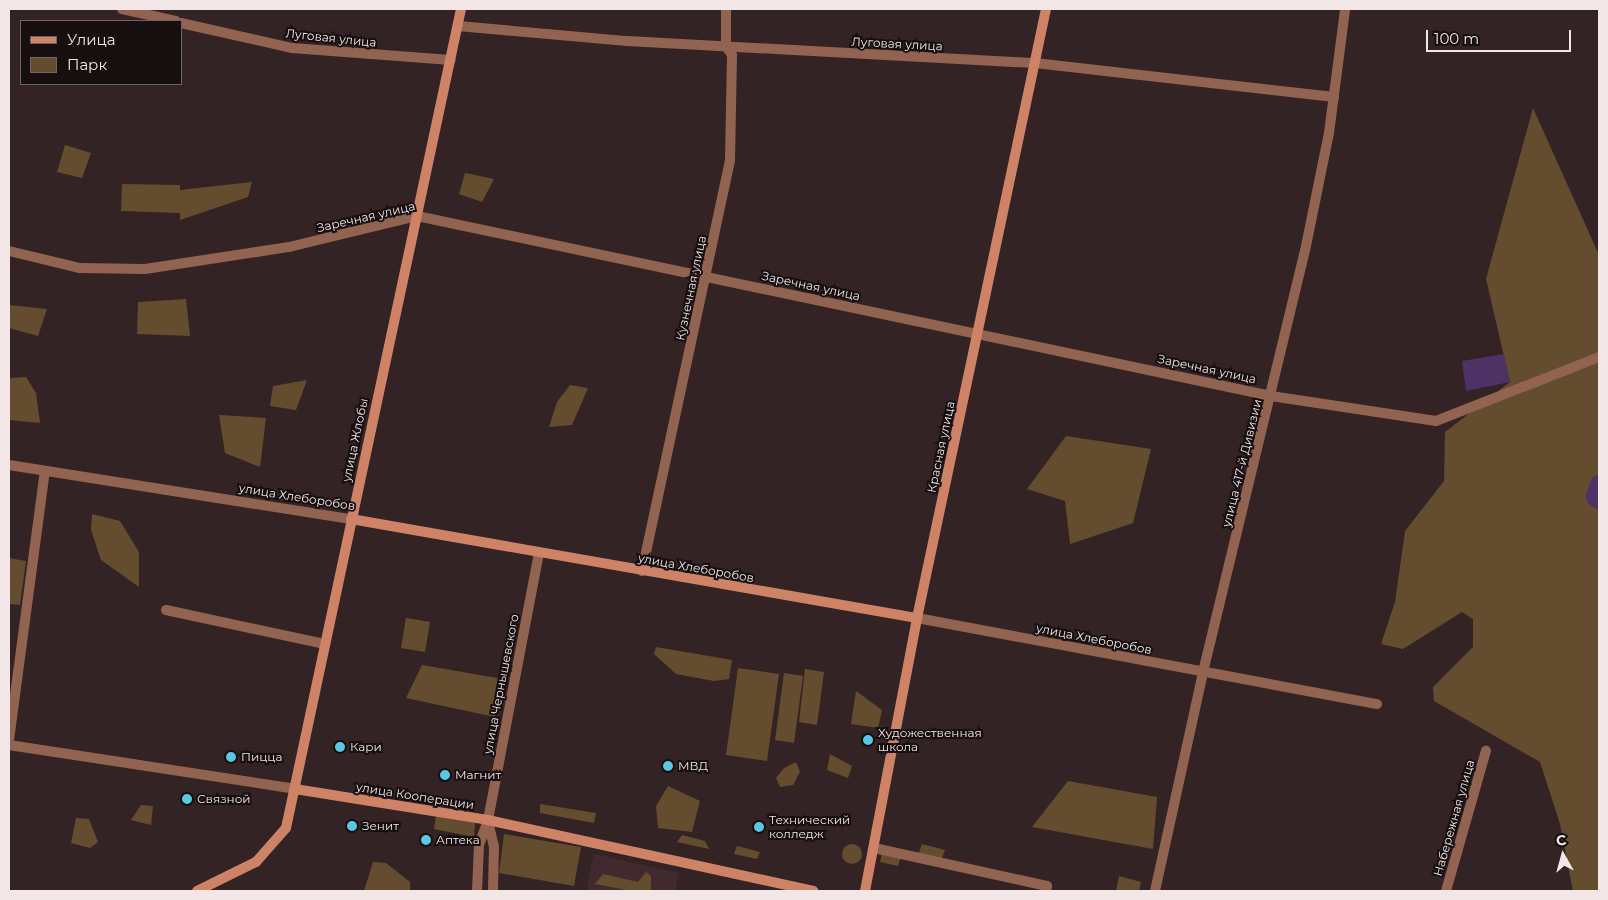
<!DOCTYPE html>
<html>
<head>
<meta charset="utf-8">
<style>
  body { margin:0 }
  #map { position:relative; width:1608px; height:900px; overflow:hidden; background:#332325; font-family:Montserrat,sans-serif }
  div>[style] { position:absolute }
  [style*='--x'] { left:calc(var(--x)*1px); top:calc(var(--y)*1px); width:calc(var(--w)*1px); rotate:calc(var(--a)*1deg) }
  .built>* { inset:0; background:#412a2d }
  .green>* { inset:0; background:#644d2f }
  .round { border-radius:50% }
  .water>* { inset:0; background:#4f3265 }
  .river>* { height:18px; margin:-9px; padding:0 9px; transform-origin:9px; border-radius:9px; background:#4f3265 }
  .street>* { height:10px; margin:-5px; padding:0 5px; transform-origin:5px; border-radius:5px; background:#926351 }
  .secondary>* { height:10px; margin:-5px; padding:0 5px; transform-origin:5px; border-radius:5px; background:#ce8367 }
  .dots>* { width:14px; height:14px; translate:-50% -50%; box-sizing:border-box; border:2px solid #160e0f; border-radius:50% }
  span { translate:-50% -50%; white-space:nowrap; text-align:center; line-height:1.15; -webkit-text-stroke:4px #160e0f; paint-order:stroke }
  .street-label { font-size:12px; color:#f2e6e7 }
  .poi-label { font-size:12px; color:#f2e6e7 }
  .left { translate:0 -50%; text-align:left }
  .frame { position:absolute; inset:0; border:10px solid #f2e6e7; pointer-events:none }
  .legend { position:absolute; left:20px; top:20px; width:162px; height:65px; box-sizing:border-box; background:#160e0f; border:1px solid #6e6465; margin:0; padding:6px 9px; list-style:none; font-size:15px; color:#f2e6e7 }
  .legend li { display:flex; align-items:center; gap:10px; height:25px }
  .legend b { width:25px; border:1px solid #6e6465 }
  .north { position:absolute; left:1538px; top:830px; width:50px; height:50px; -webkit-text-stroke:4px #160e0f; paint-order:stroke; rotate:353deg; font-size:14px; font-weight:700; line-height:20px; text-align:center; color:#f2e6e7 }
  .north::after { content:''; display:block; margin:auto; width:18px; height:22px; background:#f2e6e7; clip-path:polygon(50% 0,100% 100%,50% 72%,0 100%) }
  .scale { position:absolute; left:1426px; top:30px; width:145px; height:22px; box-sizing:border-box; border:2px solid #f2e6e7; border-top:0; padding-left:6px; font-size:15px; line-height:18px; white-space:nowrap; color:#f2e6e7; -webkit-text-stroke:4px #160e0f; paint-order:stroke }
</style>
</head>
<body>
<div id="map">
  <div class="built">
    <div style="clip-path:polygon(594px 854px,679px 873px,675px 891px,586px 891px)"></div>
  </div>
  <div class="green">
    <div style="clip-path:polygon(1533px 108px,1599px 255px,1599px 891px,1573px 891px,1560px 824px,1540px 762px,1434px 701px,1433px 687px,1473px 647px,1473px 619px,1462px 612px,1403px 649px,1381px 644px,1395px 602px,1405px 531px,1444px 481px,1445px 432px,1510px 382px,1486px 279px)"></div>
    <div style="clip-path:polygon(65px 145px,91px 153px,82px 178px,57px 172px)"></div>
    <div style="clip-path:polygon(465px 173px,494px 179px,482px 202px,459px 194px)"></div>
    <div style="clip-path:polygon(252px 182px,248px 197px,180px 220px,180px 213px,121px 211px,122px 184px,180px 185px,180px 190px)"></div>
    <div style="clip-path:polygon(186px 299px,190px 336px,137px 334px,138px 302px)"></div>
    <div style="clip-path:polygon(9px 305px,47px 309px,38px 336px,9px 328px)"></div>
    <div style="clip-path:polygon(26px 377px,36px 393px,40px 423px,9px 420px,9px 378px)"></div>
    <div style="clip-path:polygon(307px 380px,296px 410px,270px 406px,273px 386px)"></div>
    <div style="clip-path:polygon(570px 385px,588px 388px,572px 425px,549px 427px,557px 402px)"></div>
    <div style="clip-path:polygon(219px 415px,266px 418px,260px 467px,225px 453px)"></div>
    <div style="clip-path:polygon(1066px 436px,1151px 449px,1133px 523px,1070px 544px,1065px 501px,1027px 489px)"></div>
    <div style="clip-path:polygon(92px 514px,120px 521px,139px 552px,139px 587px,101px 560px,91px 530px)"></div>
    <div style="clip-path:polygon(9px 558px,26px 561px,20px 605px,9px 604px)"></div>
    <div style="clip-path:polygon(406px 618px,430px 622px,425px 652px,401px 648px)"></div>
    <div style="clip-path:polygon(656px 647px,732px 660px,729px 679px,714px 681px,676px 674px,654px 654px)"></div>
    <div style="clip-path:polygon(422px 665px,503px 679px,495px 717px,406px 698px)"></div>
    <div style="clip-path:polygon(738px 668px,779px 674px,767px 761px,726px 755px)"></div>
    <div style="clip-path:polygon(805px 669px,824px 672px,817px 725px,799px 722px)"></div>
    <div style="clip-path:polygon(784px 673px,803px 676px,794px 743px,775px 740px)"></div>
    <div style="clip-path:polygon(856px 691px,882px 710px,878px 728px,851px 724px)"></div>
    <div style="clip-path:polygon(830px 754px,852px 766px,848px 778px,827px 770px)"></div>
    <div style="clip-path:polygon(796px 762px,800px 772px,793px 785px,780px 787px,776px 778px,784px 768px)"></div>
    <div style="clip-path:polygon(1068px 781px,1157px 797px,1153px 849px,1032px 827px)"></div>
    <div style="clip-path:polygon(668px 786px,700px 801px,692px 832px,658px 828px,656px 806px)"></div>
    <div style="clip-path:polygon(540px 804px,596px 813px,594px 823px,540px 813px)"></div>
    <div style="clip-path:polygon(141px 805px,153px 806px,151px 825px,131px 820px)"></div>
    <div style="clip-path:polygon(436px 816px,475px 823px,474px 837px,434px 829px)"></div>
    <div style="clip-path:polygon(76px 818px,89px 819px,98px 842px,90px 848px,71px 843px)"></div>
    <div style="clip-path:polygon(504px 834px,581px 847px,574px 886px,499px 873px)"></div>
    <div style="clip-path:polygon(682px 835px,705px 841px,709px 849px,677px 842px)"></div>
    <div style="clip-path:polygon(922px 844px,945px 850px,941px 861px,918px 855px)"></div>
    <div class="round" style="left:842px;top:844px;width:20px;height:20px"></div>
    <div style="clip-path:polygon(737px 846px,760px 852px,757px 859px,734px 854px)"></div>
    <div style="clip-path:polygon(882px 852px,901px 857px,898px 866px,880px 862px)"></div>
    <div style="clip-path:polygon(373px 862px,386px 863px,410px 882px,410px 891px,364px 891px)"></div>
    <div style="clip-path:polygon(646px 872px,651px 876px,651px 891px,632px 891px,595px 884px,603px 874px,638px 882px)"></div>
    <div style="clip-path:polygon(1119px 876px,1141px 882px,1139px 891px,1116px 891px)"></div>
  </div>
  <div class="water">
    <div style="clip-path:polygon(1504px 354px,1510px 382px,1466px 391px,1462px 361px)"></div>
  </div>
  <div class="river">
    <div style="--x:1599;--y:484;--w:14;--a:107"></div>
    <div style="--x:1595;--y:497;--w:5;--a:37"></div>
  </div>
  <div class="street">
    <div style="--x:122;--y:9;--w:55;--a:12.5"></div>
    <div style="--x:181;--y:23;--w:114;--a:12.7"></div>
    <div style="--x:292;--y:48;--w:159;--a:4.3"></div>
    <div style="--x:458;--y:26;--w:170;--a:5.1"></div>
    <div style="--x:627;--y:41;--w:409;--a:3.1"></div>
    <div style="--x:1035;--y:63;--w:301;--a:6.5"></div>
    <div style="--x:9;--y:251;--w:73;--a:13.5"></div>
    <div style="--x:80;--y:268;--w:65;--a:0.9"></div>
    <div style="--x:145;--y:269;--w:146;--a:-8.7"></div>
    <div style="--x:289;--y:247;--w:132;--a:-13.6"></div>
    <div style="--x:417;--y:216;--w:873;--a:11.9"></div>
    <div style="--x:1271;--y:396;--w:167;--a:8.6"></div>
    <div style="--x:1436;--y:421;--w:175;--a:-21.4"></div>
    <div style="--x:9;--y:465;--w:346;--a:9"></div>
    <div style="--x:642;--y:571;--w:420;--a:-77.9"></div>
    <div style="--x:730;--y:160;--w:105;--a:-88.9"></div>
    <div style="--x:732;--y:55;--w:11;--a:-124"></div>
    <div style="--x:726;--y:46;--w:37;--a:-90"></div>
    <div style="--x:166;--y:610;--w:163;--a:12.1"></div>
    <div style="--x:917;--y:618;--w:468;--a:10.6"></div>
    <div style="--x:9;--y:740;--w:271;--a:-82.4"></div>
    <div style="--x:9;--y:745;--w:289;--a:8.7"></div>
    <div style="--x:488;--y:821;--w:26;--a:77"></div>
    <div style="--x:494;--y:846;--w:45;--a:91.3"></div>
    <div style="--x:874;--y:848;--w:177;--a:12.4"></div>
    <div style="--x:1047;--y:886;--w:5;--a:101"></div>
    <div style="--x:477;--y:891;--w:46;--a:-87.5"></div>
    <div style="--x:479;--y:845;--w:27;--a:-70"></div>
    <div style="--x:488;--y:820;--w:272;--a:-79.2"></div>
    <div style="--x:1155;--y:891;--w:224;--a:-77.6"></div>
    <div style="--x:1203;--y:672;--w:438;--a:-76.4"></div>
    <div style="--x:1306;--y:246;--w:115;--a:-78.5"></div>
    <div style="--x:1329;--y:133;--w:125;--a:-82.6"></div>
    <div style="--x:1446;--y:891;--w:146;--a:-74.1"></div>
  </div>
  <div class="secondary">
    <div style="--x:351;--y:519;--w:575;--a:9.92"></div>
    <div style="--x:295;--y:789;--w:195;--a:9.1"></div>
    <div style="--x:488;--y:820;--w:333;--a:12.3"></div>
    <div style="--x:197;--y:891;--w:66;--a:-26.2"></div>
    <div style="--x:256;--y:862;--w:45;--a:-48.6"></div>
    <div style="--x:286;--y:828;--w:837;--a:-77.94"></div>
    <div style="--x:865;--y:891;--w:278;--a:-79.2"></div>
    <div style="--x:917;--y:618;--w:623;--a:-78.04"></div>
  </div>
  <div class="dots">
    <div style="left:868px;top:740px;background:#59c8e4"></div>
    <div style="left:340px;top:747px;background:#59c8e4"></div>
    <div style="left:231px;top:757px;background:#59c8e4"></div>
    <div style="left:668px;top:766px;background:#59c8e4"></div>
    <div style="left:445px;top:775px;background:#59c8e4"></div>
    <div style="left:187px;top:799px;background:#59c8e4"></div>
    <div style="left:352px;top:826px;background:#59c8e4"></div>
    <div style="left:759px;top:827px;background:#59c8e4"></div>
    <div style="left:426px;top:840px;background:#59c8e4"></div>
  </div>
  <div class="street-label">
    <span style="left:331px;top:38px;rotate:6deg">Луговая улица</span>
    <span style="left:897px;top:44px;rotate:3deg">Луговая улица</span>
    <span style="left:366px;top:217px;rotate:-13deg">Заречная улица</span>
    <span style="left:811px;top:286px;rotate:12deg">Заречная улица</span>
    <span style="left:691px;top:288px;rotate:-78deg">Кузнечная улица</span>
    <span style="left:1207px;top:369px;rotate:12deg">Заречная улица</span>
    <span style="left:355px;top:440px;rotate:-78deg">улица Жлобы</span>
    <span style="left:941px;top:447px;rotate:-78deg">Красная улица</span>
    <span style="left:1242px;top:463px;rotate:-76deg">улица 417-й Дивизии</span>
    <span style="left:297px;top:497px;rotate:9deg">улица Хлеборобов</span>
    <span style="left:696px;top:568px;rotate:10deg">улица Хлеборобов</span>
    <span style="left:1094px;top:639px;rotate:11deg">улица Хлеборобов</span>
    <span style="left:501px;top:684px;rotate:-79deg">улица Чернышевского</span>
    <span style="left:415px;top:796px;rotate:9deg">улица Кооперации</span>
    <span style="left:1454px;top:818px;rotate:-74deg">Набережная улица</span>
  </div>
  <div class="poi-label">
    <span class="left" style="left:878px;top:740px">Художественная<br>школа</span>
    <span class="left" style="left:350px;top:747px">Кари</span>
    <span class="left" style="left:241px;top:757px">Пицца</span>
    <span class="left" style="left:678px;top:766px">МВД</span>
    <span class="left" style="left:455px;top:775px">Магнит</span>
    <span class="left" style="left:197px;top:799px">Связной</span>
    <span class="left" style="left:769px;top:827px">Технический<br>колледж</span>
    <span class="left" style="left:362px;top:826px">Зенит</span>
    <span class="left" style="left:436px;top:840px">Аптека</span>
  </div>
  <div class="frame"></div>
  <ul class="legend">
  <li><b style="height:6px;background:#ce8367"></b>Улица</li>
  <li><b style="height:14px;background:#644d2f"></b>Парк</li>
  </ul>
  <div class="north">С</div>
  <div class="scale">100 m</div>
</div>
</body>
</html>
